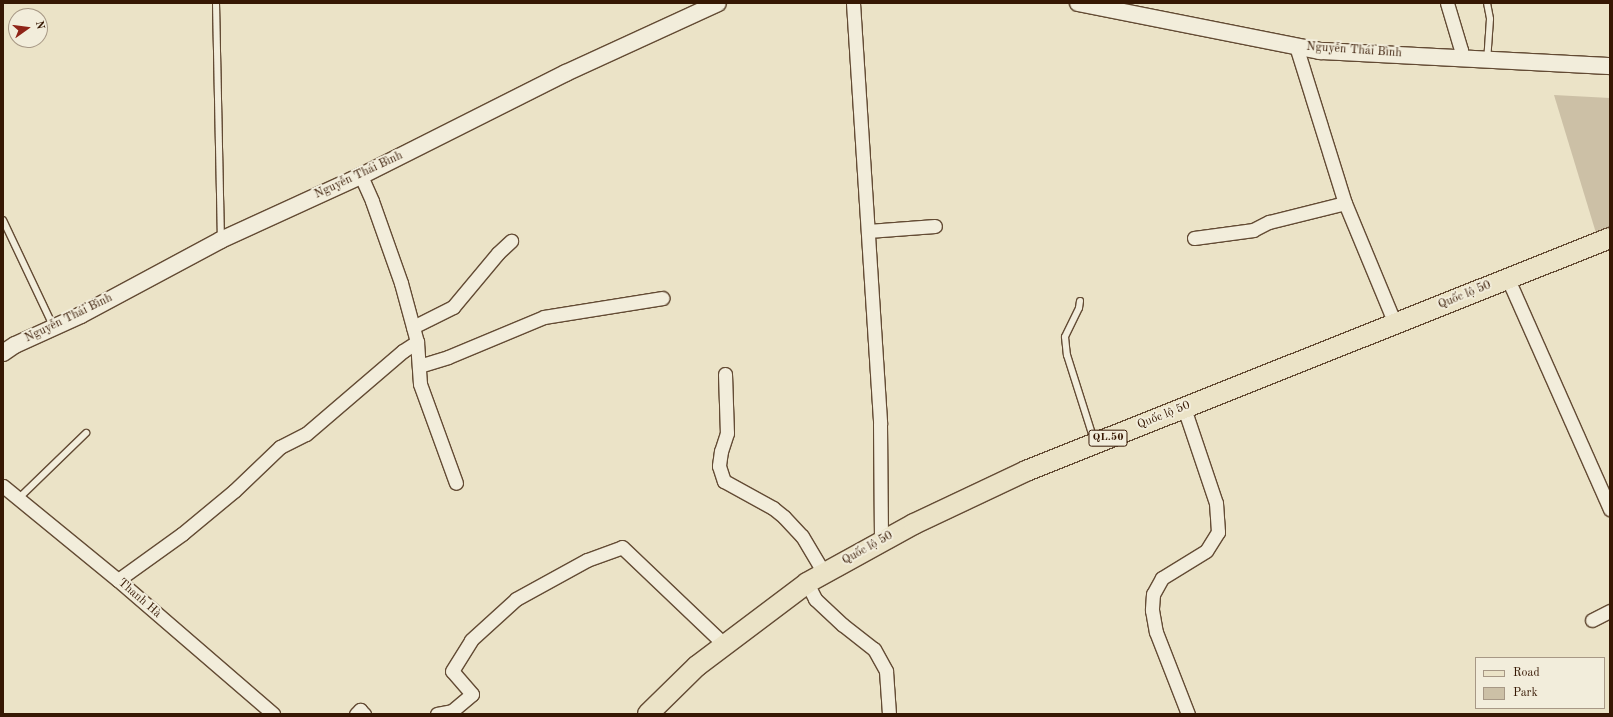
<!DOCTYPE html>
<html>
<head>
<meta charset="utf-8">
<style>
  body { margin:0 }
  #map { position:relative; width:1613px; height:717px; overflow:hidden; background:#ebe3c7; font-family:"Old Standard TT",serif }
  div>[style] { position:absolute }
  [style*='--x'] { left:calc(var(--x)*1px); top:calc(var(--y)*1px); width:calc(var(--w)*1px); rotate:calc(var(--a)*1deg) }
  .green>* { inset:0; background:#ccc0a6 }
  .roads { filter:drop-shadow(1px 0 #634b34) drop-shadow(-1px 0 #634b34) drop-shadow(0 1px #634b34) drop-shadow(0 -1px #634b34) }
  .service>* { height:6px; margin:-3px; padding:0 3px; transform-origin:3px; border-radius:3px; background:#f2eddb }
  .minor>* { height:13px; margin:-6.5px; padding:0 6.5px; transform-origin:6.5px; border-radius:6.5px; background:#f2eddb }
  .tertiary>* { height:16px; margin:-8px; padding:0 8px; transform-origin:8px; border-radius:8px; background:#f2eddb }
  .primary>* { height:20px; margin:-10px; padding:0 10px; transform-origin:10px; border-radius:10px; background:#ebe3c7 }
  span { translate:-50% -50%; white-space:nowrap; text-align:center; line-height:1.15; -webkit-text-stroke:4px #f2eddb; paint-order:stroke }
  .shield-label span { padding:1px 3px; background:#f2eddb; border:1px solid; border-radius:3px; -webkit-text-stroke-width:0 }
  .shield-label { font-size:11px; color:#361803; font-weight:700 }
  .street-label { font-size:12px; color:#361803 }
  .frame { position:absolute; inset:0; border:4px solid #361803; pointer-events:none }
  .legend { position:absolute; left:1475px; top:657px; width:130px; height:52px; box-sizing:border-box; background:#f2eddb; border:1px solid #a79885; margin:0; padding:5px 7px; list-style:none; font-size:12px; color:#361803 }
  .legend li { display:flex; align-items:center; gap:8px; height:20px }
  .legend b { width:20px; border:1px solid #a79885 }
  .north { position:absolute; left:8px; top:8px; width:40px; height:40px; box-sizing:border-box; background:#f2eddb; border:1px solid #a79885; border-radius:50%; rotate:76deg; font-size:11px; font-weight:700; line-height:16px; text-align:center; color:#361803 }
  .north::after { content:''; display:block; margin:auto; width:14px; height:18px; background:#8f2418; clip-path:polygon(50% 0,100% 100%,50% 72%,0 100%) }
</style>
</head>
<body>
<div id="map">
  <div class="green">
    <div style="clip-path:polygon(1554px 95px,1610px 98px,1610px 228px,1596px 233px)"></div>
  </div>
  <div class="roads">
    <div class="service">
      <div style="--x:216;--y:3;--w:236;--a:88.8"></div>
      <div style="--x:1487;--y:3;--w:16;--a:79"></div>
      <div style="--x:1490;--y:19;--w:39;--a:94"></div>
      <div style="--x:3;--y:220;--w:117;--a:64.7"></div>
      <div style="--x:1080;--y:301;--w:7;--a:98"></div>
      <div style="--x:1079;--y:308;--w:32;--a:116"></div>
      <div style="--x:1065;--y:337;--w:18;--a:84"></div>
      <div style="--x:1067;--y:355;--w:89;--a:72.4"></div>
      <div style="--x:18;--y:499;--w:95;--a:-44.1"></div>
    </div>
    <div class="minor">
      <div style="--x:853;--y:3;--w:422;--a:86.3"></div>
      <div style="--x:880;--y:424;--w:118;--a:89.5"></div>
      <div style="--x:1447;--y:3;--w:49;--a:73.4"></div>
      <div style="--x:1461;--y:50;--w:8;--a:97"></div>
      <div style="--x:1296;--y:46;--w:164;--a:72.7"></div>
      <div style="--x:1345;--y:203;--w:131;--a:67.5"></div>
      <div style="--x:361;--y:176;--w:27;--a:66"></div>
      <div style="--x:372;--y:201;--w:87;--a:70.5"></div>
      <div style="--x:401;--y:283;--w:61;--a:74.8"></div>
      <div style="--x:417;--y:342;--w:42;--a:85.9"></div>
      <div style="--x:420;--y:384;--w:105;--a:70"></div>
      <div style="--x:868;--y:231;--w:67;--a:-4.3"></div>
      <div style="--x:1194;--y:238;--w:60;--a:-7.7"></div>
      <div style="--x:1253;--y:230;--w:18;--a:-27"></div>
      <div style="--x:1269;--y:222;--w:78;--a:-14"></div>
      <div style="--x:1508;--y:279;--w:252;--a:66.1"></div>
      <div style="--x:413;--y:327;--w:45;--a:-26.6"></div>
      <div style="--x:453;--y:307;--w:70;--a:-50.2"></div>
      <div style="--x:498;--y:253;--w:18;--a:-43"></div>
      <div style="--x:419;--y:366;--w:30;--a:-17"></div>
      <div style="--x:448;--y:357;--w:104;--a:-22.6"></div>
      <div style="--x:544;--y:317;--w:120;--a:-9.1"></div>
      <div style="--x:725;--y:374;--w:59;--a:88.1"></div>
      <div style="--x:727;--y:433;--w:19;--a:108"></div>
      <div style="--x:721;--y:451;--w:15;--a:98"></div>
      <div style="--x:719;--y:466;--w:16;--a:72"></div>
      <div style="--x:724;--y:481;--w:56;--a:28.9"></div>
      <div style="--x:773;--y:508;--w:14;--a:39"></div>
      <div style="--x:784;--y:517;--w:26;--a:47"></div>
      <div style="--x:802;--y:536;--w:43;--a:59.3"></div>
      <div style="--x:1184;--y:408;--w:100;--a:71.4"></div>
      <div style="--x:1216;--y:503;--w:29;--a:86"></div>
      <div style="--x:1218;--y:532;--w:22;--a:122"></div>
      <div style="--x:1206;--y:551;--w:52;--a:148.5"></div>
      <div style="--x:1162;--y:578;--w:18;--a:119"></div>
      <div style="--x:1153;--y:594;--w:16;--a:94"></div>
      <div style="--x:1152;--y:610;--w:22;--a:80"></div>
      <div style="--x:1156;--y:632;--w:88;--a:68.7"></div>
      <div style="--x:3;--y:486;--w:149;--a:39.3"></div>
      <div style="--x:118;--y:580;--w:205;--a:40.8"></div>
      <div style="--x:118;--y:580;--w:79;--a:-35.7"></div>
      <div style="--x:182;--y:534;--w:67;--a:-39.6"></div>
      <div style="--x:234;--y:491;--w:64;--a:-43.7"></div>
      <div style="--x:280;--y:447;--w:29;--a:-27"></div>
      <div style="--x:306;--y:434;--w:128;--a:-40.6"></div>
      <div style="--x:403;--y:351;--w:17;--a:-33"></div>
      <div style="--x:807;--y:583;--w:18;--a:63"></div>
      <div style="--x:815;--y:599;--w:38;--a:43"></div>
      <div style="--x:843;--y:625;--w:39;--a:38"></div>
      <div style="--x:874;--y:649;--w:25;--a:61"></div>
      <div style="--x:886;--y:671;--w:43;--a:86"></div>
      <div style="--x:1592;--y:620;--w:20;--a:-27"></div>
      <div style="--x:356;--y:714;--w:6;--a:-45"></div>
      <div style="--x:360;--y:710;--w:6;--a:45"></div>
      <div style="--x:437;--y:714;--w:15;--a:-11"></div>
      <div style="--x:452;--y:711;--w:26;--a:-40"></div>
      <div style="--x:472;--y:694;--w:30;--a:-131"></div>
      <div style="--x:452;--y:671;--w:36;--a:-58"></div>
      <div style="--x:471;--y:640;--w:61;--a:-42.3"></div>
      <div style="--x:516;--y:599;--w:81;--a:-28.8"></div>
      <div style="--x:587;--y:560;--w:37;--a:-20"></div>
      <div style="--x:622;--y:547;--w:142;--a:43.6"></div>
    </div>
    <div class="tertiary">
      <div style="--x:1078;--y:3;--w:247;--a:11.2"></div>
      <div style="--x:1320;--y:51;--w:290;--a:3"></div>
      <div style="--x:3;--y:353;--w:14;--a:-34"></div>
      <div style="--x:15;--y:345;--w:72;--a:-24.4"></div>
      <div style="--x:81;--y:315;--w:159;--a:-28.2"></div>
      <div style="--x:221;--y:240;--w:154;--a:-24.6"></div>
      <div style="--x:361;--y:176;--w:229;--a:-26.7"></div>
      <div style="--x:566;--y:73;--w:167;--a:-24.7"></div>
    </div>
    <div class="primary">
      <div style="--x:648;--y:714;--w:69;--a:-44.4"></div>
      <div style="--x:697;--y:666;--w:138;--a:-37"></div>
      <div style="--x:807;--y:583;--w:122;--a:-28.9"></div>
      <div style="--x:914;--y:524;--w:124;--a:-25.3"></div>
      <div style="--x:1026;--y:471;--w:629;--a:-21.75"></div>
    </div>
  </div>
  <div class="shield-label">
    <span style="left:1108px;top:438px">QL.50</span>
  </div>
  <div class="street-label">
    <span style="left:1354px;top:51px;rotate:4deg">Nguyễn Thái Bình</span>
    <span style="left:359px;top:176px;rotate:-25deg">Nguyễn Thái Bình</span>
    <span style="left:1465px;top:296px;rotate:-22deg">Quốc lộ 50</span>
    <span style="left:69px;top:319px;rotate:-26deg">Nguyễn Thái Bình</span>
    <span style="left:1164px;top:416px;rotate:-22deg">Quốc lộ 50</span>
    <span style="left:868px;top:549px;rotate:-29deg">Quốc lộ 50</span>
    <span style="left:139px;top:599px;rotate:41deg">Thanh Hà</span>
  </div>
  <div class="frame"></div>
  <ul class="legend">
  <li><b style="height:5px;background:#ebe3c7"></b>Road</li>
  <li><b style="height:11px;background:#ccc0a6"></b>Park</li>
  </ul>
  <div class="north">N</div>
</div>
</body>
</html>
